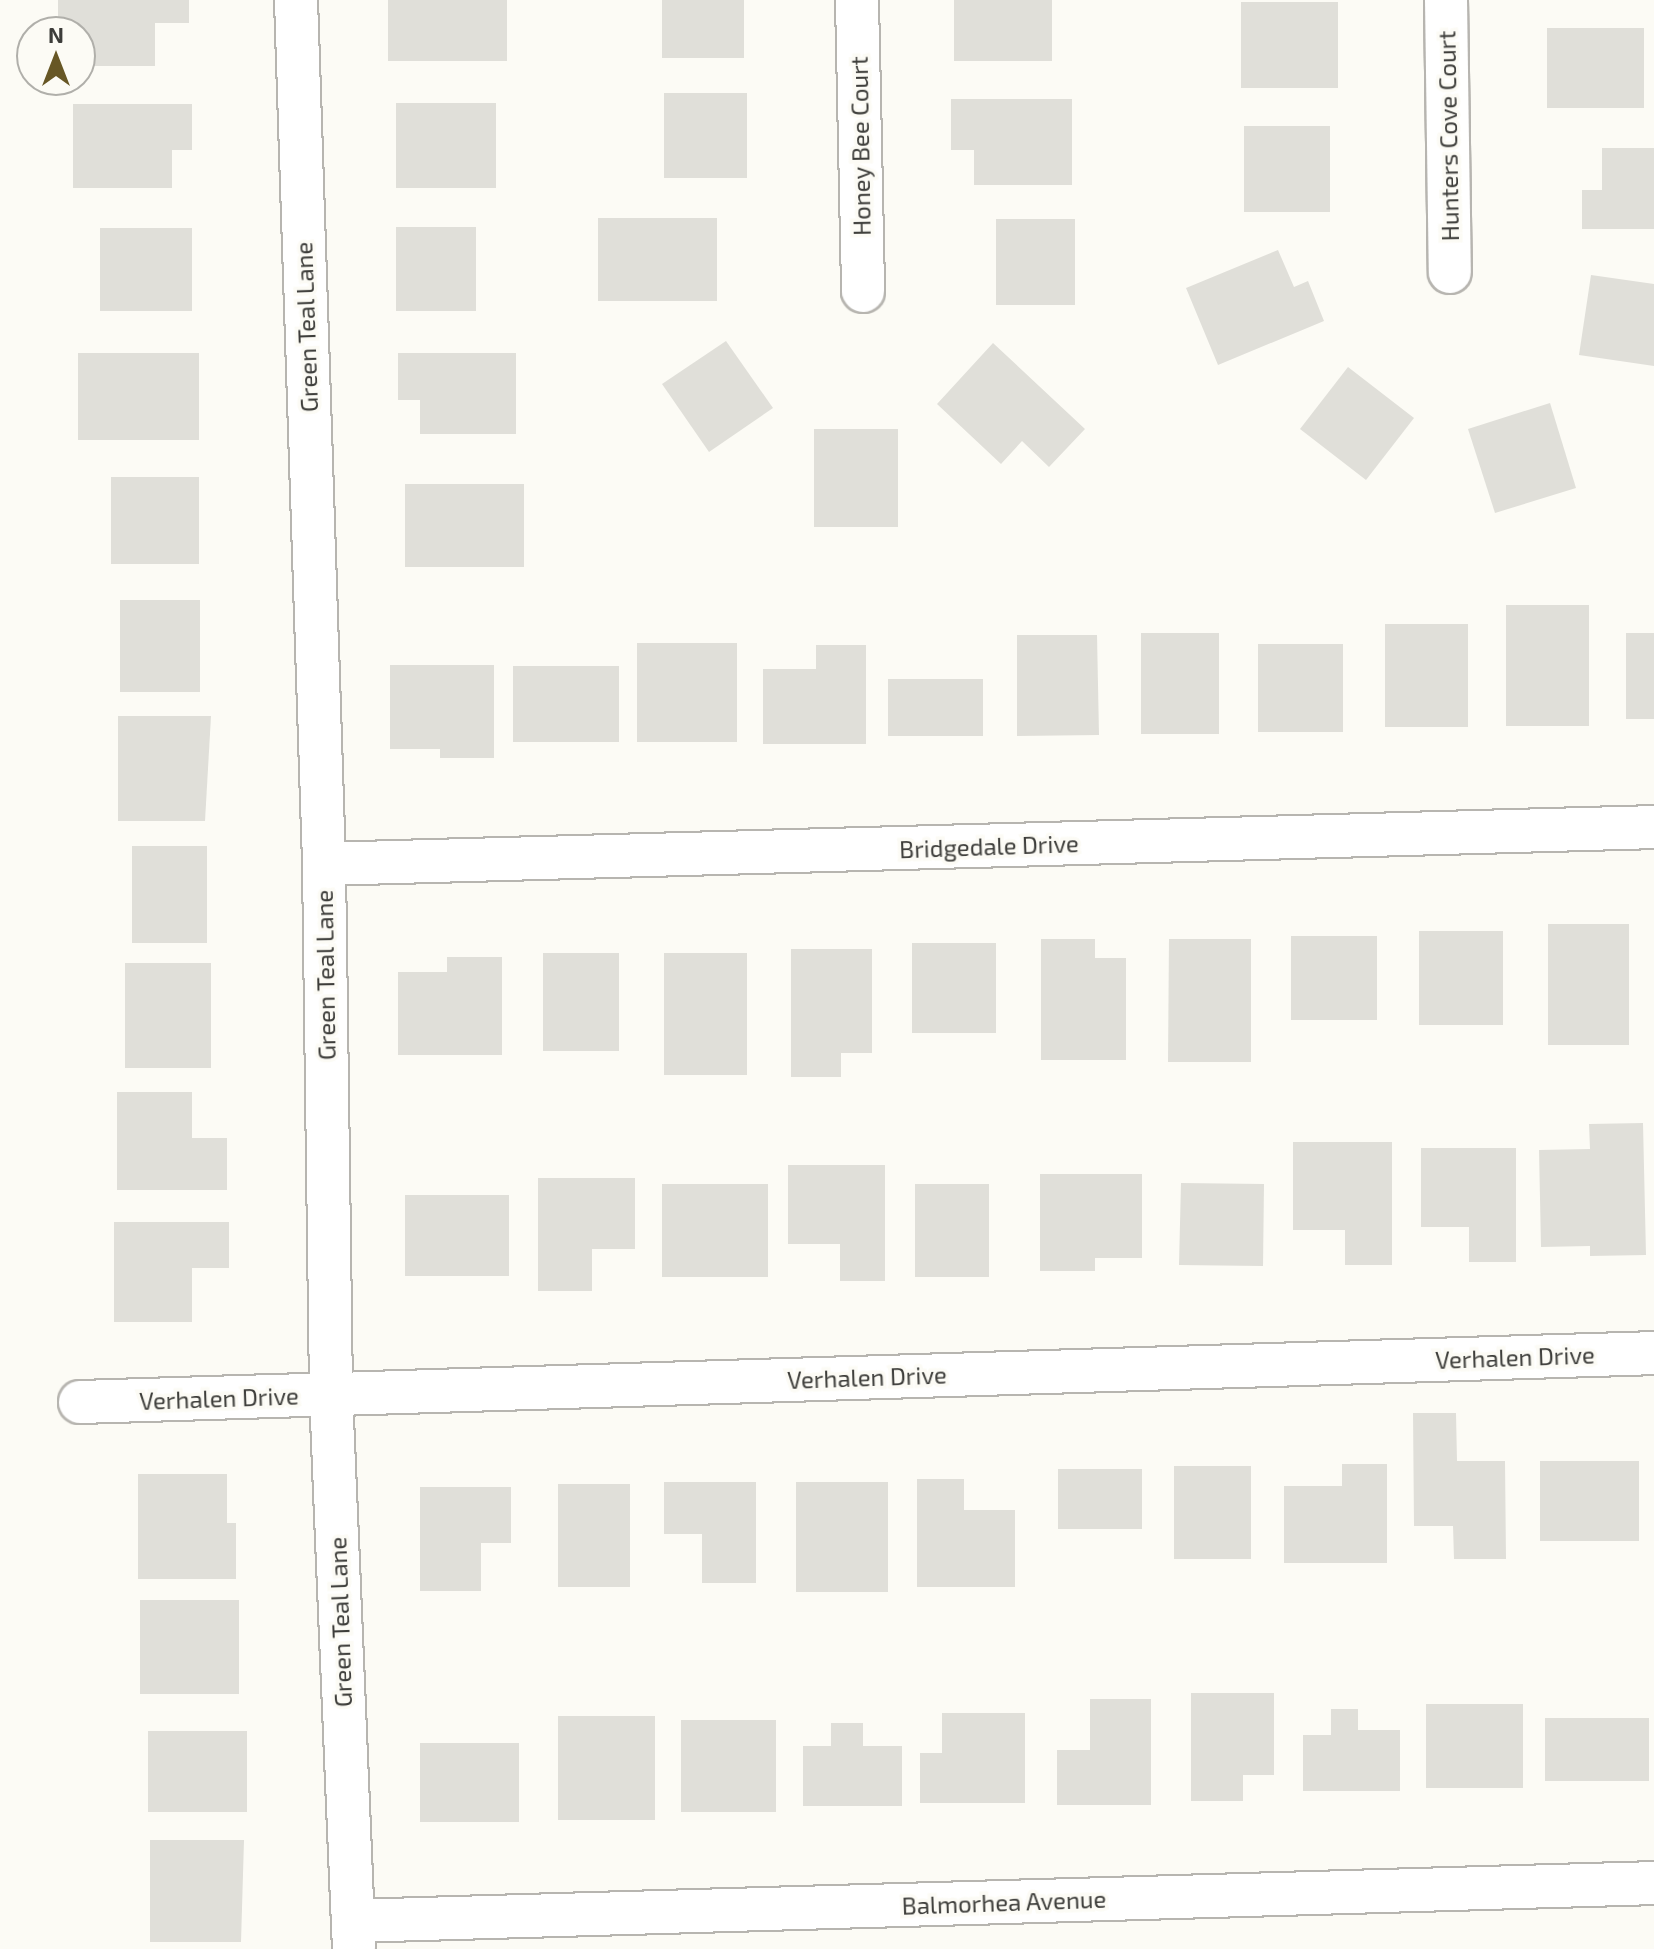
<!DOCTYPE html>
<html>
<head>
<meta charset="utf-8">
<style>
  body { margin:0 }
  #map { position:relative; width:1654px; height:1949px; overflow:hidden; background:#fcfbf5; font-family:"Exo 2",sans-serif }
  div>[style] { position:absolute }
  [style*='--x'] { left:calc(var(--x)*1px); top:calc(var(--y)*1px); width:calc(var(--w)*1px); rotate:calc(var(--a)*1deg) }
  .building>* { inset:0; background:#e0dfd9 }
  .roads { filter:drop-shadow(2px 0 #b7b5b0) drop-shadow(-2px 0 #b7b5b0) drop-shadow(0 2px #b7b5b0) drop-shadow(0 -2px #b7b5b0) }
  .minor>* { height:42px; margin:-21px; padding:0 21px; transform-origin:21px; border-radius:21px; background:#fff }
  span { translate:-50% -50%; white-space:nowrap; text-align:center; line-height:1.15; -webkit-text-stroke:7px #fcfbf5; paint-order:stroke }
  .street-label { font-size:24px; color:#3d3d3a }
  .north { position:absolute; left:16px; top:16px; width:80px; height:80px; box-sizing:border-box; background:#fcfbf5; border:2px solid #b0afaa; border-radius:50%; rotate:0deg; font-size:22px; font-weight:700; line-height:32px; text-align:center; color:#3d3d3a }
  .north::after { content:''; display:block; margin:auto; width:28px; height:36px; background:#675725; clip-path:polygon(50% 0,100% 100%,50% 72%,0 100%) }
</style>
</head>
<body>
<div id="map">
  <div class="building">
    <div style="clip-path:polygon(58px 0,189px 0,189px 23px,155px 23px,155px 66px,80px 66px,80px 32px,58px 32px)"></div>
    <div style="clip-path:polygon(388px 0,507px 0,507px 61px,388px 61px)"></div>
    <div style="clip-path:polygon(662px 0,744px 0,744px 58px,662px 58px)"></div>
    <div style="clip-path:polygon(954px 0,1052px 0,1052px 61px,954px 61px)"></div>
    <div style="clip-path:polygon(1241px 2px,1338px 2px,1338px 88px,1241px 88px)"></div>
    <div style="clip-path:polygon(1547px 28px,1644px 28px,1644px 108px,1547px 108px)"></div>
    <div style="clip-path:polygon(664px 93px,747px 93px,747px 178px,664px 178px)"></div>
    <div style="clip-path:polygon(951px 99px,1072px 99px,1072px 185px,974px 185px,974px 150px,951px 150px)"></div>
    <div style="clip-path:polygon(396px 103px,496px 103px,496px 188px,396px 188px)"></div>
    <div style="clip-path:polygon(73px 104px,192px 104px,192px 150px,172px 150px,172px 188px,73px 188px)"></div>
    <div style="clip-path:polygon(1244px 126px,1330px 126px,1330px 212px,1244px 212px)"></div>
    <div style="clip-path:polygon(1602px 148px,1654px 148px,1654px 229px,1582px 229px,1582px 190px,1602px 190px)"></div>
    <div style="clip-path:polygon(598px 218px,717px 218px,717px 301px,598px 301px)"></div>
    <div style="clip-path:polygon(996px 219px,1075px 219px,1075px 305px,996px 305px)"></div>
    <div style="clip-path:polygon(396px 227px,476px 227px,476px 311px,396px 311px)"></div>
    <div style="clip-path:polygon(100px 228px,192px 228px,192px 311px,100px 311px)"></div>
    <div style="clip-path:polygon(1278px 250px,1294px 287px,1308px 281px,1324px 321px,1218px 365px,1186px 288px)"></div>
    <div style="clip-path:polygon(1591px 275px,1654px 284px,1654px 366px,1579px 355px)"></div>
    <div style="clip-path:polygon(726px 341px,773px 408px,709px 452px,662px 384px)"></div>
    <div style="clip-path:polygon(993px 343px,1085px 429px,1049px 467px,1022px 441px,1001px 464px,937px 404px)"></div>
    <div style="clip-path:polygon(78px 353px,199px 353px,199px 440px,78px 440px)"></div>
    <div style="clip-path:polygon(398px 353px,516px 353px,516px 434px,420px 434px,420px 400px,398px 400px)"></div>
    <div style="clip-path:polygon(1348px 367px,1414px 418px,1366px 480px,1300px 429px)"></div>
    <div style="clip-path:polygon(1550px 403px,1576px 488px,1495px 513px,1468px 429px)"></div>
    <div style="clip-path:polygon(814px 429px,898px 429px,898px 527px,814px 527px)"></div>
    <div style="clip-path:polygon(111px 477px,199px 477px,199px 564px,111px 564px)"></div>
    <div style="clip-path:polygon(405px 484px,524px 484px,524px 567px,405px 567px)"></div>
    <div style="clip-path:polygon(120px 600px,200px 600px,200px 692px,120px 692px)"></div>
    <div style="clip-path:polygon(1506px 605px,1589px 605px,1589px 726px,1506px 726px)"></div>
    <div style="clip-path:polygon(1385px 624px,1468px 624px,1468px 727px,1385px 727px)"></div>
    <div style="clip-path:polygon(1141px 633px,1219px 633px,1219px 734px,1141px 734px)"></div>
    <div style="clip-path:polygon(1626px 633px,1654px 633px,1654px 719px,1626px 719px)"></div>
    <div style="clip-path:polygon(1017px 635px,1097px 635px,1099px 735px,1017px 736px)"></div>
    <div style="clip-path:polygon(637px 643px,737px 643px,737px 742px,637px 742px)"></div>
    <div style="clip-path:polygon(1258px 644px,1343px 644px,1343px 732px,1258px 732px)"></div>
    <div style="clip-path:polygon(816px 645px,866px 645px,866px 744px,763px 744px,763px 669px,816px 669px)"></div>
    <div style="clip-path:polygon(390px 665px,494px 665px,494px 758px,440px 758px,440px 749px,390px 749px)"></div>
    <div style="clip-path:polygon(513px 666px,619px 666px,619px 742px,513px 742px)"></div>
    <div style="clip-path:polygon(888px 679px,983px 679px,983px 736px,888px 736px)"></div>
    <div style="clip-path:polygon(118px 716px,211px 716px,205px 821px,118px 821px)"></div>
    <div style="clip-path:polygon(132px 846px,207px 846px,207px 943px,132px 943px)"></div>
    <div style="clip-path:polygon(1548px 924px,1629px 924px,1629px 1045px,1548px 1045px)"></div>
    <div style="clip-path:polygon(1419px 931px,1503px 931px,1503px 1025px,1419px 1025px)"></div>
    <div style="clip-path:polygon(1291px 936px,1377px 936px,1377px 1020px,1291px 1020px)"></div>
    <div style="clip-path:polygon(1041px 939px,1095px 939px,1095px 958px,1126px 958px,1126px 1060px,1041px 1060px)"></div>
    <div style="clip-path:polygon(1169px 939px,1251px 939px,1251px 1062px,1168px 1062px)"></div>
    <div style="clip-path:polygon(912px 943px,996px 943px,996px 1033px,912px 1033px)"></div>
    <div style="clip-path:polygon(791px 949px,872px 949px,872px 1053px,841px 1053px,841px 1077px,791px 1077px)"></div>
    <div style="clip-path:polygon(543px 953px,619px 953px,619px 1051px,543px 1051px)"></div>
    <div style="clip-path:polygon(664px 953px,747px 953px,747px 1075px,664px 1075px)"></div>
    <div style="clip-path:polygon(447px 957px,502px 957px,502px 1055px,398px 1055px,398px 972px,447px 972px)"></div>
    <div style="clip-path:polygon(125px 963px,211px 963px,211px 1068px,125px 1068px)"></div>
    <div style="clip-path:polygon(117px 1092px,192px 1092px,192px 1138px,227px 1138px,227px 1190px,117px 1190px)"></div>
    <div style="clip-path:polygon(1643px 1123px,1646px 1255px,1590px 1256px,1590px 1246px,1541px 1247px,1539px 1150px,1590px 1149px,1589px 1124px)"></div>
    <div style="clip-path:polygon(1293px 1142px,1392px 1142px,1392px 1265px,1345px 1265px,1345px 1230px,1293px 1230px)"></div>
    <div style="clip-path:polygon(1421px 1148px,1516px 1148px,1516px 1262px,1469px 1262px,1469px 1227px,1421px 1227px)"></div>
    <div style="clip-path:polygon(788px 1165px,885px 1165px,885px 1281px,840px 1281px,840px 1244px,788px 1244px)"></div>
    <div style="clip-path:polygon(1040px 1174px,1142px 1174px,1142px 1258px,1095px 1258px,1095px 1271px,1040px 1271px)"></div>
    <div style="clip-path:polygon(538px 1178px,635px 1178px,635px 1249px,592px 1249px,592px 1291px,538px 1291px)"></div>
    <div style="clip-path:polygon(1181px 1183px,1264px 1184px,1263px 1266px,1179px 1265px)"></div>
    <div style="clip-path:polygon(662px 1184px,768px 1184px,768px 1277px,662px 1277px)"></div>
    <div style="clip-path:polygon(915px 1184px,989px 1184px,989px 1277px,915px 1277px)"></div>
    <div style="clip-path:polygon(405px 1195px,509px 1195px,509px 1276px,405px 1276px)"></div>
    <div style="clip-path:polygon(114px 1222px,229px 1222px,229px 1268px,192px 1268px,192px 1322px,114px 1322px)"></div>
    <div style="clip-path:polygon(1413px 1413px,1456px 1413px,1457px 1461px,1505px 1461px,1506px 1559px,1454px 1559px,1453px 1526px,1414px 1526px)"></div>
    <div style="clip-path:polygon(1540px 1461px,1639px 1461px,1639px 1541px,1540px 1541px)"></div>
    <div style="clip-path:polygon(1342px 1464px,1387px 1464px,1387px 1563px,1284px 1563px,1284px 1486px,1342px 1486px)"></div>
    <div style="clip-path:polygon(1174px 1466px,1251px 1466px,1251px 1559px,1174px 1559px)"></div>
    <div style="clip-path:polygon(1058px 1469px,1142px 1469px,1142px 1529px,1058px 1529px)"></div>
    <div style="clip-path:polygon(138px 1474px,227px 1474px,227px 1523px,236px 1523px,236px 1579px,138px 1579px)"></div>
    <div style="clip-path:polygon(917px 1479px,964px 1479px,964px 1510px,1015px 1510px,1015px 1587px,917px 1587px)"></div>
    <div style="clip-path:polygon(664px 1482px,756px 1482px,756px 1583px,702px 1583px,702px 1534px,664px 1534px)"></div>
    <div style="clip-path:polygon(796px 1482px,888px 1482px,888px 1592px,796px 1592px)"></div>
    <div style="clip-path:polygon(558px 1484px,630px 1484px,630px 1587px,558px 1587px)"></div>
    <div style="clip-path:polygon(420px 1487px,511px 1487px,511px 1543px,481px 1543px,481px 1591px,420px 1591px)"></div>
    <div style="clip-path:polygon(140px 1600px,239px 1600px,239px 1694px,140px 1694px)"></div>
    <div style="clip-path:polygon(1191px 1693px,1274px 1693px,1274px 1775px,1243px 1775px,1243px 1801px,1191px 1801px)"></div>
    <div style="clip-path:polygon(1090px 1699px,1151px 1699px,1151px 1805px,1057px 1805px,1057px 1750px,1090px 1750px)"></div>
    <div style="clip-path:polygon(1426px 1704px,1523px 1704px,1523px 1788px,1426px 1788px)"></div>
    <div style="clip-path:polygon(1331px 1709px,1358px 1709px,1358px 1730px,1400px 1730px,1400px 1791px,1303px 1791px,1303px 1735px,1331px 1735px)"></div>
    <div style="clip-path:polygon(942px 1713px,1025px 1713px,1025px 1803px,920px 1803px,920px 1753px,942px 1753px)"></div>
    <div style="clip-path:polygon(558px 1716px,655px 1716px,655px 1820px,558px 1820px)"></div>
    <div style="clip-path:polygon(1545px 1718px,1649px 1718px,1649px 1781px,1545px 1781px)"></div>
    <div style="clip-path:polygon(681px 1720px,776px 1720px,776px 1812px,681px 1812px)"></div>
    <div style="clip-path:polygon(831px 1723px,863px 1723px,863px 1746px,902px 1746px,902px 1806px,803px 1806px,803px 1746px,831px 1746px)"></div>
    <div style="clip-path:polygon(148px 1731px,247px 1731px,247px 1812px,148px 1812px)"></div>
    <div style="clip-path:polygon(420px 1743px,519px 1743px,519px 1822px,420px 1822px)"></div>
    <div style="clip-path:polygon(150px 1840px,244px 1840px,241px 1942px,150px 1942px)"></div>
  </div>
  <div class="roads">
    <div class="minor">
      <div style="--x:296;--y:0;--w:864;--a:88.14"></div>
      <div style="--x:324;--y:864;--w:530;--a:89.24"></div>
      <div style="--x:331;--y:1394;--w:555;--a:87.63"></div>
      <div style="--x:857;--y:0;--w:291;--a:88.8"></div>
      <div style="--x:1446;--y:0;--w:272;--a:89.2"></div>
      <div style="--x:324;--y:864;--w:1331;--a:-1.59"></div>
      <div style="--x:80;--y:1402;--w:1575;--a:-1.78"></div>
      <div style="--x:353;--y:1921;--w:1302;--a:-1.67"></div>
    </div>
  </div>
  <div class="street-label">
    <span style="left:1448px;top:136px;rotate:-91deg">Hunters Cove Court</span>
    <span style="left:860px;top:146px;rotate:-91deg">Honey Bee Court</span>
    <span style="left:306px;top:327px;rotate:-92deg">Green Teal Lane</span>
    <span style="left:989px;top:846px;rotate:-2deg">Bridgedale Drive</span>
    <span style="left:325px;top:975px;rotate:-91deg">Green Teal Lane</span>
    <span style="left:1515px;top:1357px;rotate:-2deg">Verhalen Drive</span>
    <span style="left:867px;top:1377px;rotate:-2deg">Verhalen Drive</span>
    <span style="left:219px;top:1398px;rotate:-2deg">Verhalen Drive</span>
    <span style="left:340px;top:1622px;rotate:-92deg">Green Teal Lane</span>
    <span style="left:1004px;top:1902px;rotate:-2deg">Balmorhea Avenue</span>
  </div>
  <div class="north">N</div>
</div>
</body>
</html>
